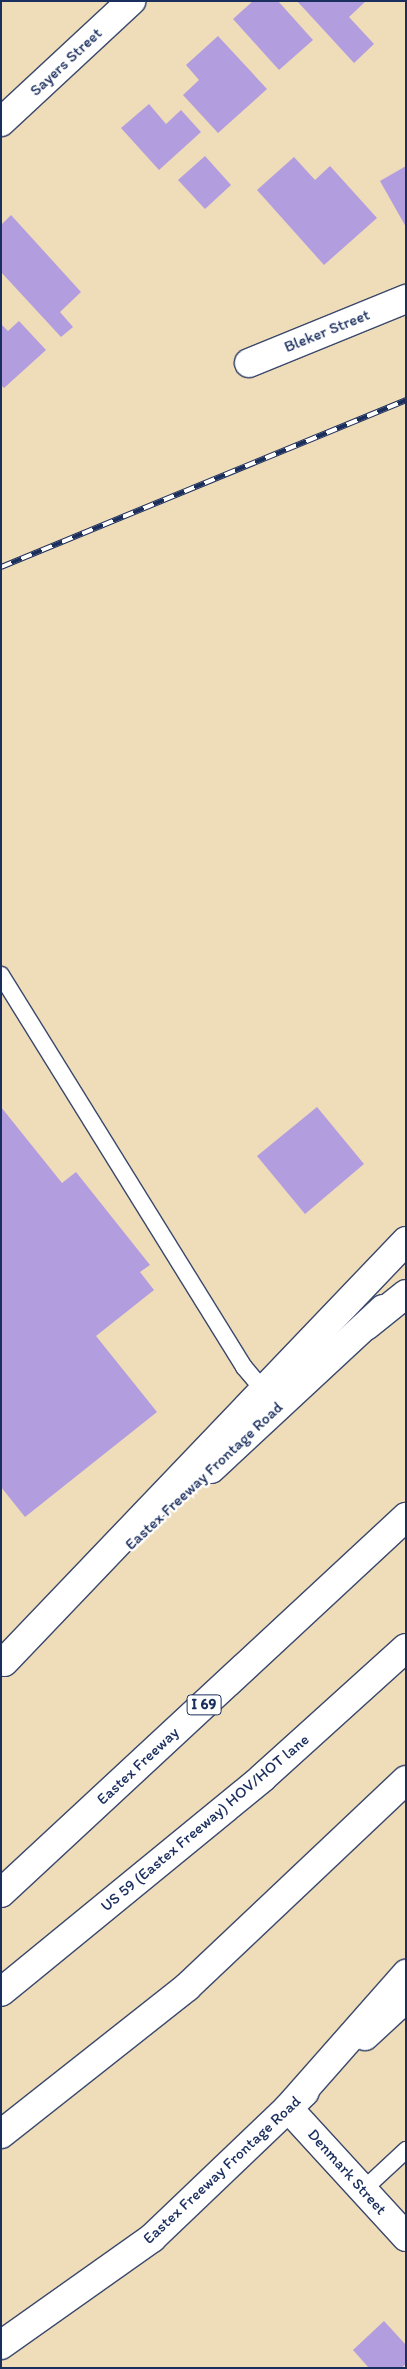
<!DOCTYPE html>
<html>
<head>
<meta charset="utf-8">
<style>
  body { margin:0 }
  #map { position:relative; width:407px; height:2369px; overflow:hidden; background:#efdcb9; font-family:Itim,sans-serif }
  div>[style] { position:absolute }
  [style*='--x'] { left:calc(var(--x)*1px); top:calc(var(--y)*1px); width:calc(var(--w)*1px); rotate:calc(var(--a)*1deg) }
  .building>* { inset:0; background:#b29ddf }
  .roads { filter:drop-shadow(1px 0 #3b496c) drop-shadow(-1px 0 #3b496c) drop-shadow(0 1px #3b496c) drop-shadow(0 -1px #3b496c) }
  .lane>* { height:16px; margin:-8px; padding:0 8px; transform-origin:8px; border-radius:8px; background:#fff }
  .street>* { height:28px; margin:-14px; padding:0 14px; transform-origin:14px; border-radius:14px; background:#fff }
  .secondary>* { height:28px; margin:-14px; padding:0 14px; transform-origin:14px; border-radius:14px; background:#fff }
  .highway>* { height:28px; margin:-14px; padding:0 14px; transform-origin:14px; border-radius:14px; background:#fff }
  .rail>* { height:5.5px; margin-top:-2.75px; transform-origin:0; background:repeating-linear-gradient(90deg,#fff 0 11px,#1b2f5e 0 22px); box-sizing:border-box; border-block:1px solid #1b2f5e }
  span { translate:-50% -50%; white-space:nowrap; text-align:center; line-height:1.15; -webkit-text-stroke:5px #fff; paint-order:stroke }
  .shield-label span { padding:1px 4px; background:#fff; border:1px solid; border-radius:4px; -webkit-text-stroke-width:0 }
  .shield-label { font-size:15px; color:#1b2f5e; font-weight:700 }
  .street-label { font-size:16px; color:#1b2f5e }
  .frame { position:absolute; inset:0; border:2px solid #1b2f5e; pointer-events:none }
</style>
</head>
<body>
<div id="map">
  <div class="building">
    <div style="clip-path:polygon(253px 1px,278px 1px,313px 40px,279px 70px,233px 19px)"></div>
    <div style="clip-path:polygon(297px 1px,366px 1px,349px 17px,374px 44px,354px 63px)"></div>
    <div style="clip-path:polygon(218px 36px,267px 89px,218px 133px,183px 95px,199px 80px,186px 65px)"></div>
    <div style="clip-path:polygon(149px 104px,166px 124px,181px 110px,201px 132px,159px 170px,121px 128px)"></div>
    <div style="clip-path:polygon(205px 156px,231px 185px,205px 209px,178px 180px)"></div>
    <div style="clip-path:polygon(294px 157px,315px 180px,330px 166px,377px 218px,324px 265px,257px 190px)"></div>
    <div style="clip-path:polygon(406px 166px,406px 227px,380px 181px)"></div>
    <div style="clip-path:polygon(11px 215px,81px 292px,60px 312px,73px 327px,61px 337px,1px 272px,1px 225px)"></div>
    <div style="clip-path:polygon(19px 321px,46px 350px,4px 388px,1px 385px,1px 324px,8px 331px)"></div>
    <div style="clip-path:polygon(1px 1107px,62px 1183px,76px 1172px,150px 1265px,140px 1272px,154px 1290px,96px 1336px,157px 1412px,25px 1517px,1px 1487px)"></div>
    <div style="clip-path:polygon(317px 1107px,364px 1164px,305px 1214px,257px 1156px)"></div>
    <div style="clip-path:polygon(384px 2321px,406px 2345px,406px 2364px,401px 2368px,369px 2368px,353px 2350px)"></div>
  </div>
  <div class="roads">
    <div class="lane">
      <div style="--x:1;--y:975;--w:461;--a:58.2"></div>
      <div style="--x:244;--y:1367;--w:30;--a:50"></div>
      <div style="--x:363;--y:2190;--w:59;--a:-42.9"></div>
    </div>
    <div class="street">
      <div style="--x:1;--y:122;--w:178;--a:-42.9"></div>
      <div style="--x:249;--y:363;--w:170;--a:-22.2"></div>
      <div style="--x:288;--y:2108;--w:175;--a:47.5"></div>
    </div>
    <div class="secondary">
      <div style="--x:211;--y:1469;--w:235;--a:-42.9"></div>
      <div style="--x:4;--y:1662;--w:582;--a:-46.32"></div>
      <div style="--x:365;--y:2036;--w:56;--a:-42.8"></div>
      <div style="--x:1;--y:2345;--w:185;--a:-35.3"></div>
      <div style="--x:152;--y:2238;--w:211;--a:-43.7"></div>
    </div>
    <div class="highway">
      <div style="--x:366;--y:1326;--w:51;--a:-38.7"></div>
      <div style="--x:1;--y:1893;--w:553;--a:-42.87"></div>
      <div style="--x:1;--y:1992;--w:338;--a:-39.3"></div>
      <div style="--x:262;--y:1778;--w:194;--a:-42.1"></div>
      <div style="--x:288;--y:2108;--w:179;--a:-48.6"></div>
      <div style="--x:1;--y:2134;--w:237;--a:-38.3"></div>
      <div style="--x:187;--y:1987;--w:301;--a:-43.4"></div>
    </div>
  </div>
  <div class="rail">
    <div style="--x:1;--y:567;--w:438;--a:-22.4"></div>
  </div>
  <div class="shield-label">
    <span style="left:204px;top:1705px">I 69</span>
  </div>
  <div class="street-label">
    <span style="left:66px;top:62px;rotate:-43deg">Sayers Street</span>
    <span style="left:327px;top:331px;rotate:-22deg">Bleker Street</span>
    <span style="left:204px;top:1476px;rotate:-43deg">Eastex Freeway Frontage Road</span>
    <span style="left:138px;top:1766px;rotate:-43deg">Eastex Freeway</span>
    <span style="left:205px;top:1823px;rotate:-40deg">US 59 (Eastex Freeway) HOV/HOT lane</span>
    <span style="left:222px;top:2170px;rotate:-43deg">Eastex Freeway Frontage Road</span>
    <span style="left:347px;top:2172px;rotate:48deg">Denmark Street</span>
  </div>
  <div class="frame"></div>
</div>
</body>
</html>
